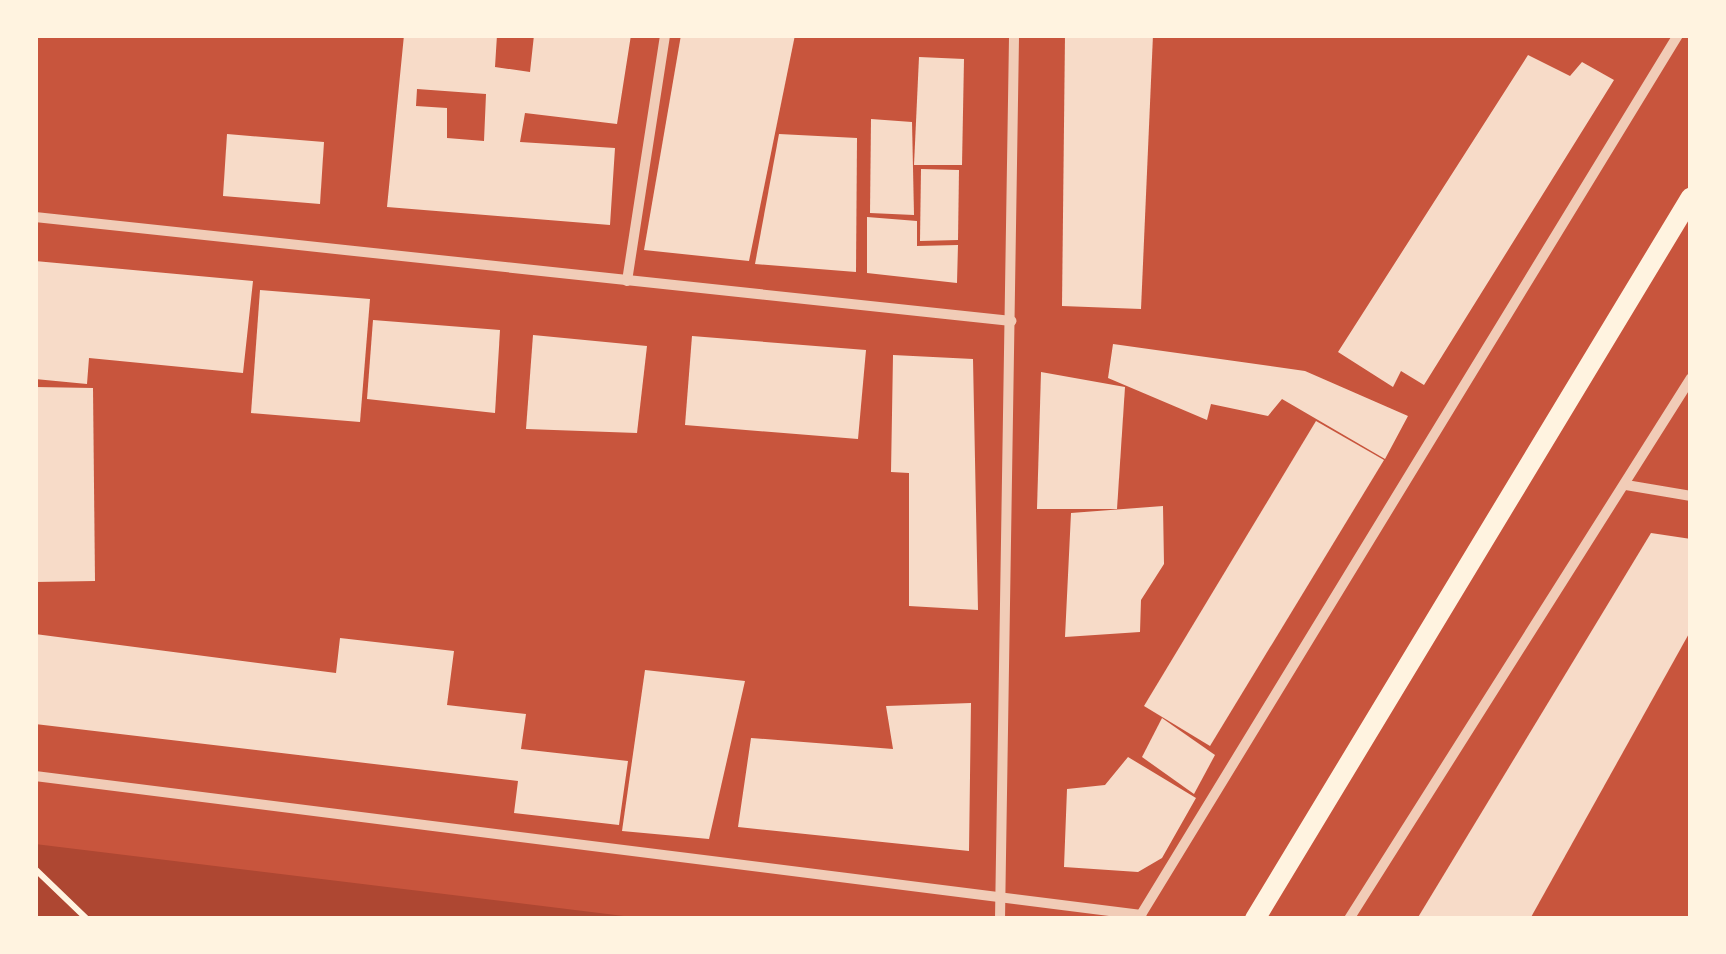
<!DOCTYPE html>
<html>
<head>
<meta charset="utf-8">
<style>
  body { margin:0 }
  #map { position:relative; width:1726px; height:954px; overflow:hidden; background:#c8553d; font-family:"Times New Roman",serif }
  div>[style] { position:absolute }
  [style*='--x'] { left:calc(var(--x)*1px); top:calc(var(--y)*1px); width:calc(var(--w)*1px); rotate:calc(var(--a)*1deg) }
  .green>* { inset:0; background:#ae4732 }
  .building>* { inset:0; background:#f7dbc8 }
  .path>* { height:6px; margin:-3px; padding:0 3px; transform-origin:3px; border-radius:3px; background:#fff3e0 }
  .minor>* { height:10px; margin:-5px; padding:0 5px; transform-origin:5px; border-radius:5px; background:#f1ccb7 }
  .secondary>* { height:20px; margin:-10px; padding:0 10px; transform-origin:10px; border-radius:10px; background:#fff3e0 }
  span { translate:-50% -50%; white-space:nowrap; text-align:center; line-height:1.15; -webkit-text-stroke:10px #fff3e0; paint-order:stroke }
  .frame { position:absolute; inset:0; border:38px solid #fff3e0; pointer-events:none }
</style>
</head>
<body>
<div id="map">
  <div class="green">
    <div style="clip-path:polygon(35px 844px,648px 919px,35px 919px)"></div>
  </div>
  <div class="building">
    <div style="clip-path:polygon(evenodd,404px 35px,497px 35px,495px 67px,530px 72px,534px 35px,631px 35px,617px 124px,525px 113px,520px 142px,615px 148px,610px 225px,387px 207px,404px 35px,417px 89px,486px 94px,484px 141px,447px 138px,447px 108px,416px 106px,417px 89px)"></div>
    <div style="clip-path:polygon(681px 35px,795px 35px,749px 261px,644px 250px)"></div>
    <div style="clip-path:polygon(1065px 35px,1153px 35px,1141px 309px,1062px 306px)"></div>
    <div style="clip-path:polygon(1528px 55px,1570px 76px,1582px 62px,1614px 80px,1424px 385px,1401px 371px,1393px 387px,1338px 352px)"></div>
    <div style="clip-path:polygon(919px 57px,964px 59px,962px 165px,914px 165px)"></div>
    <div style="clip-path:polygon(871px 119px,912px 122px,914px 215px,870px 213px)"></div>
    <div style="clip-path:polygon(227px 134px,324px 142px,320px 204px,223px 196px)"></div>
    <div style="clip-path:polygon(779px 134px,857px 138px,856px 272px,755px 264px)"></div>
    <div style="clip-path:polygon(921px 169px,959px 170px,958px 240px,920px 241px)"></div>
    <div style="clip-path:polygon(867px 217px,917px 221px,917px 246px,958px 245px,957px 283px,867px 273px)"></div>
    <div style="clip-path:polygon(35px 261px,253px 281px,243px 373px,89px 358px,87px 384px,35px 379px)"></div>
    <div style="clip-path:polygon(260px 290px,370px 299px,360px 422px,251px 413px)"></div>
    <div style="clip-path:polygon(373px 320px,500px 330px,495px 413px,367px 399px)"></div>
    <div style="clip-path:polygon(533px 335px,647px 346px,637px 433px,526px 429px)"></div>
    <div style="clip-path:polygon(692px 336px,866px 350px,858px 439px,685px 425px)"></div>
    <div style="clip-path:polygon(1113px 344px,1305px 371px,1408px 416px,1385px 459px,1282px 399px,1268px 416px,1211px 404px,1207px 420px,1108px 378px)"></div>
    <div style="clip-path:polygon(893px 355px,973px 359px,978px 610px,909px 606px,909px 473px,891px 472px)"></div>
    <div style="clip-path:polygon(1041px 372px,1125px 387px,1117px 509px,1037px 509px)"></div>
    <div style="clip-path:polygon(35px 387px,93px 388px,95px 581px,35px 582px)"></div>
    <div style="clip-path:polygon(1316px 421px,1384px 460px,1210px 746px,1144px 706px)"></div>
    <div style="clip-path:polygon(1163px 506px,1164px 564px,1141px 600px,1140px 632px,1065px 637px,1071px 513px)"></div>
    <div style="clip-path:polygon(1651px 533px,1691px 539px,1691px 630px,1530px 919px,1417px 919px)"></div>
    <div style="clip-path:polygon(35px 634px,336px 673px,340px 638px,454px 651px,447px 705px,526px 714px,521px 749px,628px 761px,619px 825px,514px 813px,518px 781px,35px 724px)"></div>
    <div style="clip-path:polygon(645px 670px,745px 681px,709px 839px,622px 831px)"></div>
    <div style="clip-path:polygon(971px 703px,969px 851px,738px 827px,751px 738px,893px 749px,886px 706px)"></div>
    <div style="clip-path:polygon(1162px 718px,1215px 755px,1194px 794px,1142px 757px)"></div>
    <div style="clip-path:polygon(1128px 757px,1196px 798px,1162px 858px,1138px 872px,1064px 867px,1067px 789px,1105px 785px)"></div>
  </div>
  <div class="path">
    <div style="--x:35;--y:869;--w:72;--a:43.9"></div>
  </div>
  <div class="minor">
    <div style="--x:35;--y:217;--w:982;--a:6.08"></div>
    <div style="--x:627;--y:281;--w:249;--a:-81.2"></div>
    <div style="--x:1626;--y:485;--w:66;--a:9.6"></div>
    <div style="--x:35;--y:776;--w:1115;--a:7.16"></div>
    <div style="--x:1139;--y:918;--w:1035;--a:-58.6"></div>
    <div style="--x:1000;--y:919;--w:884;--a:-89.09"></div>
    <div style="--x:1349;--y:919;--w:640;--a:-57.7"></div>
  </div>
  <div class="secondary">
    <div style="--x:1255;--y:919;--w:843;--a:-58.87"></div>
  </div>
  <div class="frame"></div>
</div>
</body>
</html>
